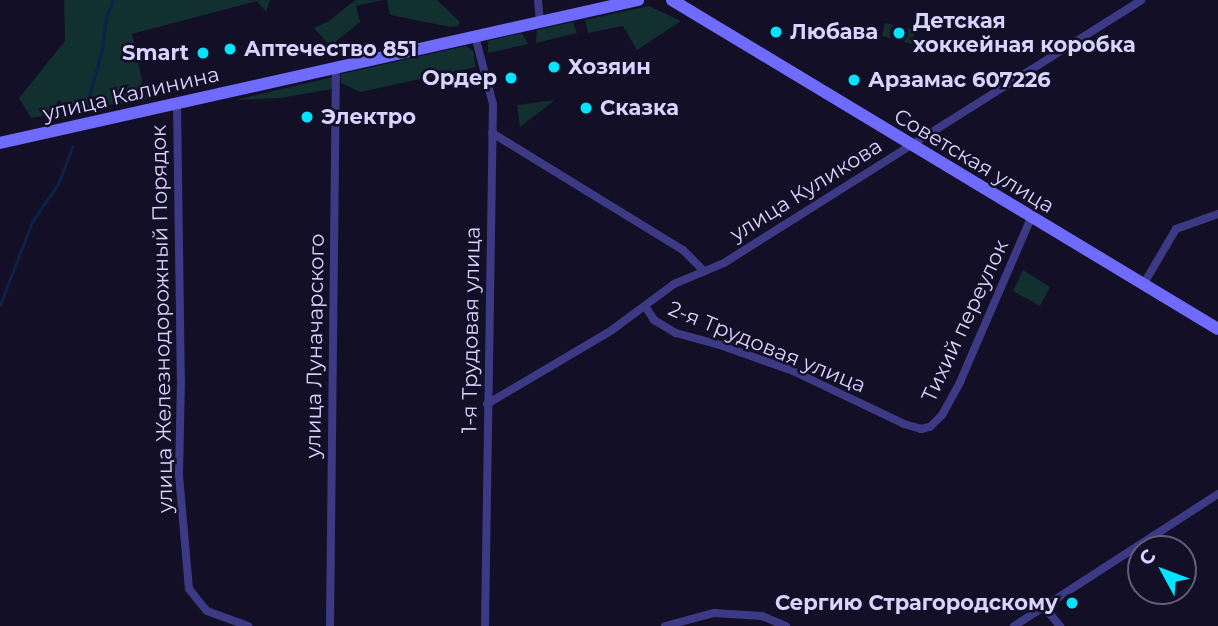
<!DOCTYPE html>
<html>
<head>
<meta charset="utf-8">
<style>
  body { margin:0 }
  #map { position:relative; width:1218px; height:626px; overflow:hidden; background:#130f26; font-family:Montserrat,sans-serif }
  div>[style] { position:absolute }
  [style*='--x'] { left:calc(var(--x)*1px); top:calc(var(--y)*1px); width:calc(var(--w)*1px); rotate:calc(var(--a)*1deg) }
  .green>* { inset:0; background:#12302f }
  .stream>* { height:2.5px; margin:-1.25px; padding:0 1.25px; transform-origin:1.25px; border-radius:1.25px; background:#0c2248 }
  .street>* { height:8px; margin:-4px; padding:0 4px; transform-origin:4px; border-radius:4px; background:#3d3a85 }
  .secondary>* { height:12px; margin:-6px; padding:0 6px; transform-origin:6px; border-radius:6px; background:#6f6bff }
  .dots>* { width:19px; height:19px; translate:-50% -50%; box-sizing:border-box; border:4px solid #130f26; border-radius:50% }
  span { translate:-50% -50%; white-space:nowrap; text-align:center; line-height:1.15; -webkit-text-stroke:5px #130f26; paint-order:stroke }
  .poi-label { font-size:21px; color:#d9d4ff; font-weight:700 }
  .left { translate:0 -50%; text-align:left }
  .right { translate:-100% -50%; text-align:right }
  .street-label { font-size:21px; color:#d9d4ff }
  .north { position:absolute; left:1127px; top:535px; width:70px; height:70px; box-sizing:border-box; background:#130f26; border:2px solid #625e7d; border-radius:50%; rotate:311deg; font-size:19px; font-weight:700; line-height:28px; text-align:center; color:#d9d4ff }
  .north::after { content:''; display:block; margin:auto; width:24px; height:32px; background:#00e5ff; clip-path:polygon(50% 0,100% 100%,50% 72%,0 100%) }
</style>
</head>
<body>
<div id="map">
  <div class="green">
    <div style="clip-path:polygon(64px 0,270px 0,266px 12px,257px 1px,132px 34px,146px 99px,31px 118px,19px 98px,65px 41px)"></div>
    <div style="clip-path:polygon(355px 0,382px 0,356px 6px,360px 22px,330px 46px,314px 28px,329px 21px)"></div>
    <div style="clip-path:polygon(387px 0,437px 0,460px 22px,458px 26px,450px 27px,390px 15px)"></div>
    <div style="clip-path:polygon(649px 6px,681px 21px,637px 50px,623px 26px,588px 33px,585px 20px)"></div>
    <div style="clip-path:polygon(573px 22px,577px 33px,536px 43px,537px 30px)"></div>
    <div style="clip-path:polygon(885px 23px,915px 30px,912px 44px,882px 36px)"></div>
    <div style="clip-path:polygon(522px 33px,528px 44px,488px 53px,488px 41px)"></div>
    <div style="clip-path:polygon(466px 46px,473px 51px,476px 67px,360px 92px,341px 83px,341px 74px)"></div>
    <div style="clip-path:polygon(333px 77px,333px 89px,280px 98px,235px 100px)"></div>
    <div style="clip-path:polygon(555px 100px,520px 127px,517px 105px)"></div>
    <div style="clip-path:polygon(1023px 270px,1050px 287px,1040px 306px,1013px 291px)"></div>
  </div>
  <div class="stream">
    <div style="--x:85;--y:110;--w:62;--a:-74.2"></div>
    <div style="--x:102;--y:50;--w:32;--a:-83"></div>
    <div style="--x:106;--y:18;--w:19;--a:-69"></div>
    <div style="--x:0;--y:305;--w:89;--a:-68.9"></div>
    <div style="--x:32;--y:222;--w:46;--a:-55.6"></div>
    <div style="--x:58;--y:184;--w:40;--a:-69"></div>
  </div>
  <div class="street">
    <div style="--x:538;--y:0;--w:23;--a:85"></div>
    <div style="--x:475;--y:36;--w:70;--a:75.2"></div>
    <div style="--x:493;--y:104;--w:522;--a:90.88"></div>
    <div style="--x:177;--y:104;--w:275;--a:89.2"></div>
    <div style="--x:181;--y:379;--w:96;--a:91.2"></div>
    <div style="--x:179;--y:475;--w:114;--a:85"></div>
    <div style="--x:189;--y:589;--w:28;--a:51"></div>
    <div style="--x:207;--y:611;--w:44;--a:20.1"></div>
    <div style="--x:492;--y:133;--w:224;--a:31.5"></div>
    <div style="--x:683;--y:250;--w:30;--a:45"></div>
    <div style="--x:1143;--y:285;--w:65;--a:-59.5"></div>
    <div style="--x:1176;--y:229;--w:45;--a:-19.7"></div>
    <div style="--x:645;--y:306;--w:17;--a:57"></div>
    <div style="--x:654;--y:320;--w:26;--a:31"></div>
    <div style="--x:676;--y:333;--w:46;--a:15.3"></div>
    <div style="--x:720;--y:345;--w:77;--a:19.6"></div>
    <div style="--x:793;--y:371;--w:123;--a:25.5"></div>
    <div style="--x:904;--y:424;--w:18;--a:16"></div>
    <div style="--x:921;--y:429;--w:9;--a:-13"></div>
    <div style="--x:930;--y:427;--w:17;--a:-45"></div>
    <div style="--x:942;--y:415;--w:38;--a:-61"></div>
    <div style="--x:960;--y:382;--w:179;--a:-66.6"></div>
    <div style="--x:487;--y:404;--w:145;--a:-30.6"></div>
    <div style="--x:612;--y:330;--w:77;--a:-36.6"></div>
    <div style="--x:674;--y:284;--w:54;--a:-22.8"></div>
    <div style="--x:724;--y:263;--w:493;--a:-32.2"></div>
    <div style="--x:1044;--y:607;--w:25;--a:50"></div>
    <div style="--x:330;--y:626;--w:559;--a:-89.39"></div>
    <div style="--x:665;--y:626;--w:51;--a:-14.9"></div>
    <div style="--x:714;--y:613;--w:48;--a:3.6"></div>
    <div style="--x:762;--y:616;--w:26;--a:23"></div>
    <div style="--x:1014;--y:626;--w:243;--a:-32.9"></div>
  </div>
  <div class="secondary">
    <div style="--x:672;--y:0;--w:637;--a:31.07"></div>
    <div style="--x:0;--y:143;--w:654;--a:-12.63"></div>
  </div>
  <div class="dots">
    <div style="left:776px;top:32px;background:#00e5ff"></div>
    <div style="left:899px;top:33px;background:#00e5ff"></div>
    <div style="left:230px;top:49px;background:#00e5ff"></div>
    <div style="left:203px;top:53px;background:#00e5ff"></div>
    <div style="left:554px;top:67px;background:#00e5ff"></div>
    <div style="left:511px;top:78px;background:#00e5ff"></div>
    <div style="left:854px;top:80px;background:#00e5ff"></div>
    <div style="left:586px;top:108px;background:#00e5ff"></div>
    <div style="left:307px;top:117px;background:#00e5ff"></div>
    <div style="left:1072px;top:603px;background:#00e5ff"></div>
  </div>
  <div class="poi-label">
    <span class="left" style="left:913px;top:33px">Детская<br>хоккейная коробка</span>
    <span class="left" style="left:790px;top:32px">Любава</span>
    <span class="left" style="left:244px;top:49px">Аптечество 851</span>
    <span class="right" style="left:189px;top:53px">Smart</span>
    <span class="left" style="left:568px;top:67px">Хозяин</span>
    <span class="right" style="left:497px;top:78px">Ордер</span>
    <span class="left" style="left:868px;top:80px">Арзамас 607226</span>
    <span class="left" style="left:600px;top:108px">Сказка</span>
    <span class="left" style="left:321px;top:117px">Электро</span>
    <span class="right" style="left:1058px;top:603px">Сергию Страгородскому</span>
  </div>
  <div class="street-label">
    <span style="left:131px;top:94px;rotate:-13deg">улица Калинина</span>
    <span style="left:974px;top:161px;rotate:31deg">Советская улица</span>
    <span style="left:806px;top:190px;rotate:-32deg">улица Куликова</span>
    <span style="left:162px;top:319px;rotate:-91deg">улица Железнодорожный Порядок</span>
    <span style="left:965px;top:321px;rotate:-65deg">Тихий переулок</span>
    <span style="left:471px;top:330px;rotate:-89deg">1-я Трудовая улица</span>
    <span style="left:315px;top:346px;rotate:-89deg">улица Луначарского</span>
    <span style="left:767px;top:347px;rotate:22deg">2-я Трудовая улица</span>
  </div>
  <div class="north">С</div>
</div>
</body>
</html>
